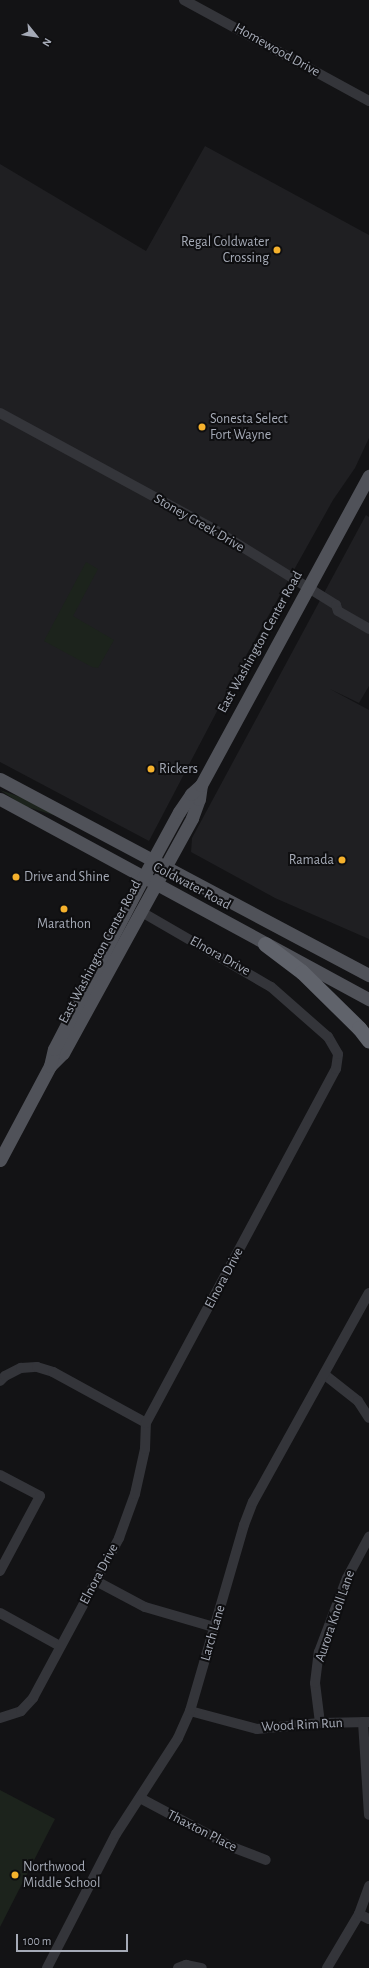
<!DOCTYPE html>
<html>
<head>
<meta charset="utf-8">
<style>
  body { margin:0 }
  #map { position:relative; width:369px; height:1968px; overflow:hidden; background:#131315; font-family:"Alegreya Sans",sans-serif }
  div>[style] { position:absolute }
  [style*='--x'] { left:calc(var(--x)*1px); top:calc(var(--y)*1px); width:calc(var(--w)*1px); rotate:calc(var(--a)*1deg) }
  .built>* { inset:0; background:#1f1f22 }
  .green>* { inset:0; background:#1c231c }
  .minor>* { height:10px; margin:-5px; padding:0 5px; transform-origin:5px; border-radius:5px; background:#34353a }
  .major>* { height:13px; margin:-6.5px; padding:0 6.5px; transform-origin:6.5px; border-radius:6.5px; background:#505259 }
  .highway>* { height:15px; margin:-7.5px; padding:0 7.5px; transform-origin:7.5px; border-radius:7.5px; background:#60636b }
  .dots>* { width:11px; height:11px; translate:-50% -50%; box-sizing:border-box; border:2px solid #0e0e10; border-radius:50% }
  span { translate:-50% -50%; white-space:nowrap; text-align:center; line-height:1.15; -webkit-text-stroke:4px #0e0e10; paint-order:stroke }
  .street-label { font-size:14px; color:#a5aab6 }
  .poi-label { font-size:14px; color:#a5aab6 }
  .right { translate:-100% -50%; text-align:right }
  .left { translate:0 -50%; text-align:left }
  .north { position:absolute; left:16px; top:16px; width:40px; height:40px; -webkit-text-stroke:3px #0e0e10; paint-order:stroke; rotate:120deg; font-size:11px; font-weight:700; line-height:16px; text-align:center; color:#a5aab6 }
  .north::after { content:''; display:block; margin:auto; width:14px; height:18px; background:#a5aab6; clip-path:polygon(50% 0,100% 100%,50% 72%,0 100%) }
  .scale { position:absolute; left:16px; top:1934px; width:112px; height:18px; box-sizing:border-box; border:2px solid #a5aab6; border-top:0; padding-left:5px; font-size:12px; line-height:14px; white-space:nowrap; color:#a5aab6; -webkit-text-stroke:3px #0e0e10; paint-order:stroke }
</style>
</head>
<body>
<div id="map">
  <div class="built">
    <div style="clip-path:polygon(205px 146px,369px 235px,369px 438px,355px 468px,333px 500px,247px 654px,149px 841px,0 762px,0 164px,146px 251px)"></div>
    <div style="clip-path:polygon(366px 515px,369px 517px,369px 686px,359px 703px,330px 689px,369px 710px,369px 939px,275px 898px,191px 852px,192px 838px)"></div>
  </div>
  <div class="green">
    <div style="clip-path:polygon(86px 562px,98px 569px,73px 616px,114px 640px,98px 668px,92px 667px,44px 641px)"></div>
    <div style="clip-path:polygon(0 790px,26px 799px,137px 858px,63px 818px,24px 806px)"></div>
    <div style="clip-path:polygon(0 1790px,55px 1819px,0 1927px)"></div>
  </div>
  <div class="minor">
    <div style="--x:184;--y:0;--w:211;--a:28.6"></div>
    <div style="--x:0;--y:413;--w:241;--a:28.5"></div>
    <div style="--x:212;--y:528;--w:146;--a:31.8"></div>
    <div style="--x:336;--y:605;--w:6;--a:72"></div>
    <div style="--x:338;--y:611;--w:36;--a:30"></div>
    <div style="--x:325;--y:1375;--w:42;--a:38.2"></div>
    <div style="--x:358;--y:1401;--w:20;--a:57"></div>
    <div style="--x:0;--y:1381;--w:7;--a:-45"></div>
    <div style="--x:5;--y:1376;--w:18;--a:-27"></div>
    <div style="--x:21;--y:1368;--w:16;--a:-4"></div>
    <div style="--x:37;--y:1367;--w:17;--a:17"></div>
    <div style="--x:53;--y:1372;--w:106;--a:28.7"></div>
    <div style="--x:0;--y:1475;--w:45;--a:27.7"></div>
    <div style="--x:40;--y:1496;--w:85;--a:118.1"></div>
    <div style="--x:96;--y:1581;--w:55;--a:28"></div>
    <div style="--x:145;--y:1607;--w:72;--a:16.2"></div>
    <div style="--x:0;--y:1613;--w:68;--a:28.8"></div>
    <div style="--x:190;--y:1711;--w:69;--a:15"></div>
    <div style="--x:257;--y:1729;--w:63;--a:-5.4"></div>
    <div style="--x:320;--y:1723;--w:49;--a:-1.2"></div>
    <div style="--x:0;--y:1718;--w:22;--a:-18"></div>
    <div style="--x:21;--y:1711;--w:18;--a:-47"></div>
    <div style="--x:33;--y:1698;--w:182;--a:-61.7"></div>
    <div style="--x:119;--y:1538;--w:47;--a:-70"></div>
    <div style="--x:135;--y:1494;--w:46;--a:-77.5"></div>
    <div style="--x:145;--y:1449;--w:26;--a:-88"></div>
    <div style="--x:146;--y:1423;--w:402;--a:-61.8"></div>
    <div style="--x:336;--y:1069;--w:15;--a:-82"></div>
    <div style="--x:338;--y:1054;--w:20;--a:-120"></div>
    <div style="--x:328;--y:1037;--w:76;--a:-138.7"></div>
    <div style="--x:271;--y:987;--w:151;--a:-149.9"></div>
    <div style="--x:363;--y:1722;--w:93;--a:86.3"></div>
    <div style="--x:320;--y:1723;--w:40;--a:-97.1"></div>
    <div style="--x:315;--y:1683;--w:31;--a:-83"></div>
    <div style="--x:319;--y:1652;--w:79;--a:-69.3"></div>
    <div style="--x:347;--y:1578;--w:47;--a:-61.8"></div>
    <div style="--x:140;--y:1798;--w:104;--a:28"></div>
    <div style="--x:232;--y:1847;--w:36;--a:21"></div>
    <div style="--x:359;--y:1914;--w:11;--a:27"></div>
    <div style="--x:47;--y:1968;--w:151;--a:-62.8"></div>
    <div style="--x:116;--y:1834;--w:114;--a:-57.1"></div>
    <div style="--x:178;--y:1738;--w:30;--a:-66"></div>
    <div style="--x:190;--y:1711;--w:194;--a:-73.8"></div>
    <div style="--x:244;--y:1525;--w:25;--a:-69"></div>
    <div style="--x:253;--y:1502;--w:239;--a:-61"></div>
    <div style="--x:178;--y:1968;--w:9;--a:-21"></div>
    <div style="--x:186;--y:1965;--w:16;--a:11"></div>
    <div style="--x:327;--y:1968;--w:63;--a:-59.3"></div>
    <div style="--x:359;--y:1914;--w:30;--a:-70"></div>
  </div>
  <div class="major">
    <div style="--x:0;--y:779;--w:418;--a:28"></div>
    <div style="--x:0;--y:799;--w:420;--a:28.5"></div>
    <div style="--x:50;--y:1066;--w:18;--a:-45"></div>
    <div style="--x:63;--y:1053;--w:268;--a:-61.2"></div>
    <div style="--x:192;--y:818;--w:20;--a:-70"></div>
    <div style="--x:199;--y:799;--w:14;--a:-82"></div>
    <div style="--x:0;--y:1160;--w:106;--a:-62"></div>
    <div style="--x:50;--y:1066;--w:17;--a:-77"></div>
    <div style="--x:54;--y:1049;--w:193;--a:-62.5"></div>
    <div style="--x:143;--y:878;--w:75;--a:-61.4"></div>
    <div style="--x:179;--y:812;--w:22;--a:-56"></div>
    <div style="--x:191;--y:794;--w:13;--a:-42"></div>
    <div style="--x:201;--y:785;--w:352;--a:-61.5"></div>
  </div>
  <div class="highway">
    <div style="--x:265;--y:944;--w:46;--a:37.1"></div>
    <div style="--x:302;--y:972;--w:80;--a:44.5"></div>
    <div style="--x:359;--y:1028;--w:16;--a:52"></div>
  </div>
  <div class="dots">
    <div style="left:277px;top:250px;background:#f5b12c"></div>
    <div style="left:202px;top:427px;background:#f5b12c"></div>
    <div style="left:151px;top:769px;background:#f5b12c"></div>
    <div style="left:342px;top:860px;background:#f5b12c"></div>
    <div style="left:16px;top:877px;background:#f5b12c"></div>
    <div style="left:64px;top:909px;background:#f5b12c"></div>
    <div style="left:15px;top:1875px;background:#f5b12c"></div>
  </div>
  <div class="street-label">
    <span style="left:277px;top:50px;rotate:29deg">Homewood Drive</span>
    <span style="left:199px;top:523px;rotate:30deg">Stoney Creek Drive</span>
    <span style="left:260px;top:642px;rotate:-61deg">East Washington Center Road</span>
    <span style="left:192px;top:886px;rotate:28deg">Coldwater Road</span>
    <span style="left:100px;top:952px;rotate:-62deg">East Washington Center Road</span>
    <span style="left:220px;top:956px;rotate:29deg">Elnora Drive</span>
    <span style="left:224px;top:1278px;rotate:-62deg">Elnora Drive</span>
    <span style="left:99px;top:1574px;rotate:-62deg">Elnora Drive</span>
    <span style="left:335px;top:1616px;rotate:-71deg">Aurora Knoll Lane</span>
    <span style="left:213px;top:1633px;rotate:-74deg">Larch Lane</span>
    <span style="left:302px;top:1725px;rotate:-3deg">Wood Rim Run</span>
    <span style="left:202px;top:1831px;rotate:27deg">Thaxton Place</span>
  </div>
  <div class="poi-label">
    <span class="right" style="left:269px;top:250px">Regal Coldwater<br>Crossing</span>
    <span class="left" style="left:210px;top:427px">Sonesta Select<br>Fort Wayne</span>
    <span class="left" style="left:159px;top:769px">Rickers</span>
    <span class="right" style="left:334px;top:860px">Ramada</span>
    <span class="left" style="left:24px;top:877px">Drive and Shine</span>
    <span style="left:64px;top:924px">Marathon</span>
    <span class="left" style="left:23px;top:1875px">Northwood<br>Middle School</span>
  </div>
  <div class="north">N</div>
  <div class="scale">100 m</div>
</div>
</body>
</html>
